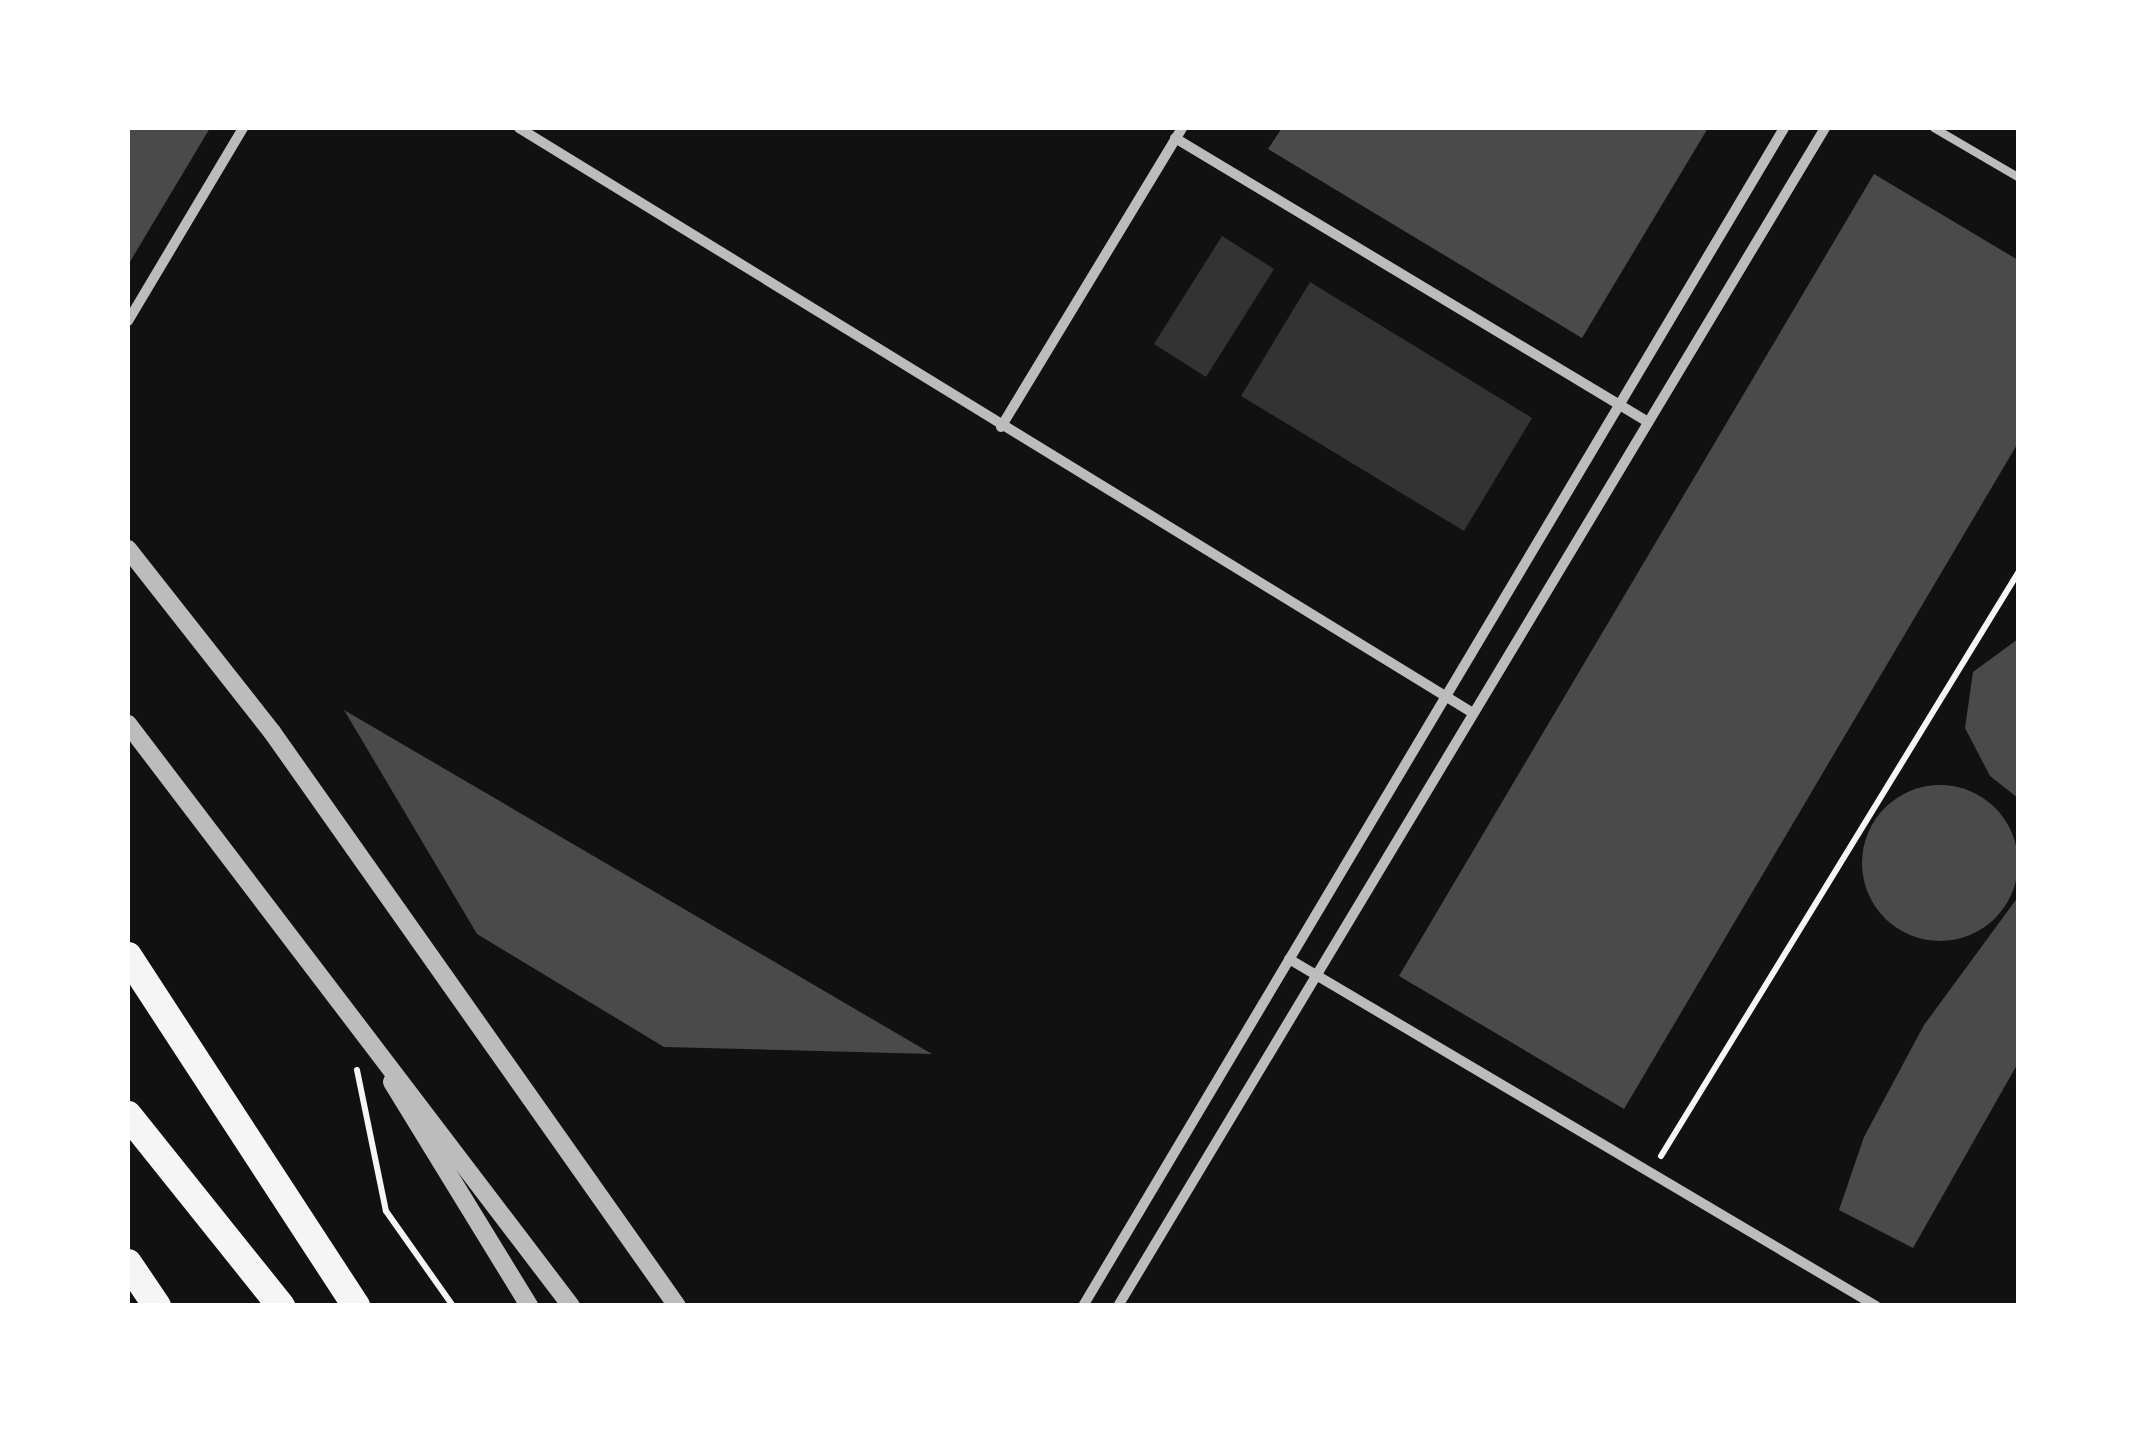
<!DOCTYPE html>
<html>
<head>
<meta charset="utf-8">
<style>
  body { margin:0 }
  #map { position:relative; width:2146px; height:1433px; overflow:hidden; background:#111; font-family:"Golos Text",sans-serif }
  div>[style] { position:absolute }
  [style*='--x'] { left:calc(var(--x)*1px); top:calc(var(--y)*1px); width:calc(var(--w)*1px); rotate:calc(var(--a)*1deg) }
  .water>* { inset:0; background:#333 }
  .building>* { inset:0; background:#4a4a4a }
  .round { border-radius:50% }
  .path>* { height:6px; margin:-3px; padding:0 3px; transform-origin:3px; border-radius:3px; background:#f5f5f5 }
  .service>* { height:8px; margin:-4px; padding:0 4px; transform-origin:4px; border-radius:4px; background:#bcbcbc }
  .minor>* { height:10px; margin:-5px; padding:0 5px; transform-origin:5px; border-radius:5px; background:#bcbcbc }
  .tertiary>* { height:18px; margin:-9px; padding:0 9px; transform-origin:9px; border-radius:9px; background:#bcbcbc }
  .motorway>* { height:28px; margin:-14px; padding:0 14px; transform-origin:14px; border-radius:14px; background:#f5f5f5 }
  span { translate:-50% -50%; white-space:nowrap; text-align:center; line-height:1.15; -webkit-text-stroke:8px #fff; paint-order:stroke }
  .frame { position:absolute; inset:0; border:130px solid #fff; pointer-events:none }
</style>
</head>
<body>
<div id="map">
  <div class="water">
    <div style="clip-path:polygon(1222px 236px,1274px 269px,1206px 377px,1154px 344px)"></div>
    <div style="clip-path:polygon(1310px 282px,1532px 418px,1464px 531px,1241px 396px)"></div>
  </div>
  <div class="building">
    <div style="clip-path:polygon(128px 128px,210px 128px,128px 265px)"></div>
    <div style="clip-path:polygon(1282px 128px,1708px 128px,1582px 338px,1268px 149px)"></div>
    <div style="clip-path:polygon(1874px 174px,2018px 260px,2018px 443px,1624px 1109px,1399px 976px)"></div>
    <div style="clip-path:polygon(2018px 639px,2018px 798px,1990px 776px,1965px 728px,1973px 672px)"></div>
    <div style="clip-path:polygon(344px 710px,932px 1054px,664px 1047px,477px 934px)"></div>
    <div class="round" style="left:1862px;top:785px;width:156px;height:156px"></div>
    <div style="clip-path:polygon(2018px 897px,2018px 1063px,1913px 1248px,1839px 1210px,1864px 1137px,1924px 1025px)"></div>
  </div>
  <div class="path">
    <div style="--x:357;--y:1070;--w:144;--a:78.4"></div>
    <div style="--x:386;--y:1211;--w:116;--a:54.8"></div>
    <div style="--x:1661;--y:1156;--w:684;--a:-58.52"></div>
  </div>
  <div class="service">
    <div style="--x:1934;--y:128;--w:97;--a:30.3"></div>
  </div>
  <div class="minor">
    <div style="--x:519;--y:128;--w:1119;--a:31.52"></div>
    <div style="--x:1175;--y:138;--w:552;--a:30.98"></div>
    <div style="--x:128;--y:321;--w:225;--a:-59.2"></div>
    <div style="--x:1001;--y:427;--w:350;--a:-58.8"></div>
    <div style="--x:1289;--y:959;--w:682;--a:30.59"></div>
    <div style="--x:1083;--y:1306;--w:1371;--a:-59.24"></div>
    <div style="--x:1118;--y:1306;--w:1374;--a:-59.03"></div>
  </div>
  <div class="tertiary">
    <div style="--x:128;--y:549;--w:233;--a:51.8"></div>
    <div style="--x:272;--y:732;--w:702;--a:54.79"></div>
    <div style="--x:128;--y:724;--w:731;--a:52.72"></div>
    <div style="--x:392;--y:1082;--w:263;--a:58.5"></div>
  </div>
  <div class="motorway">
    <div style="--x:128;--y:956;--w:418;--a:56.9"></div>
    <div style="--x:128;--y:1115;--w:245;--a:51.3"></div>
    <div style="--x:128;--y:1263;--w:52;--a:56"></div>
  </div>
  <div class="frame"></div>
</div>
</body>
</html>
